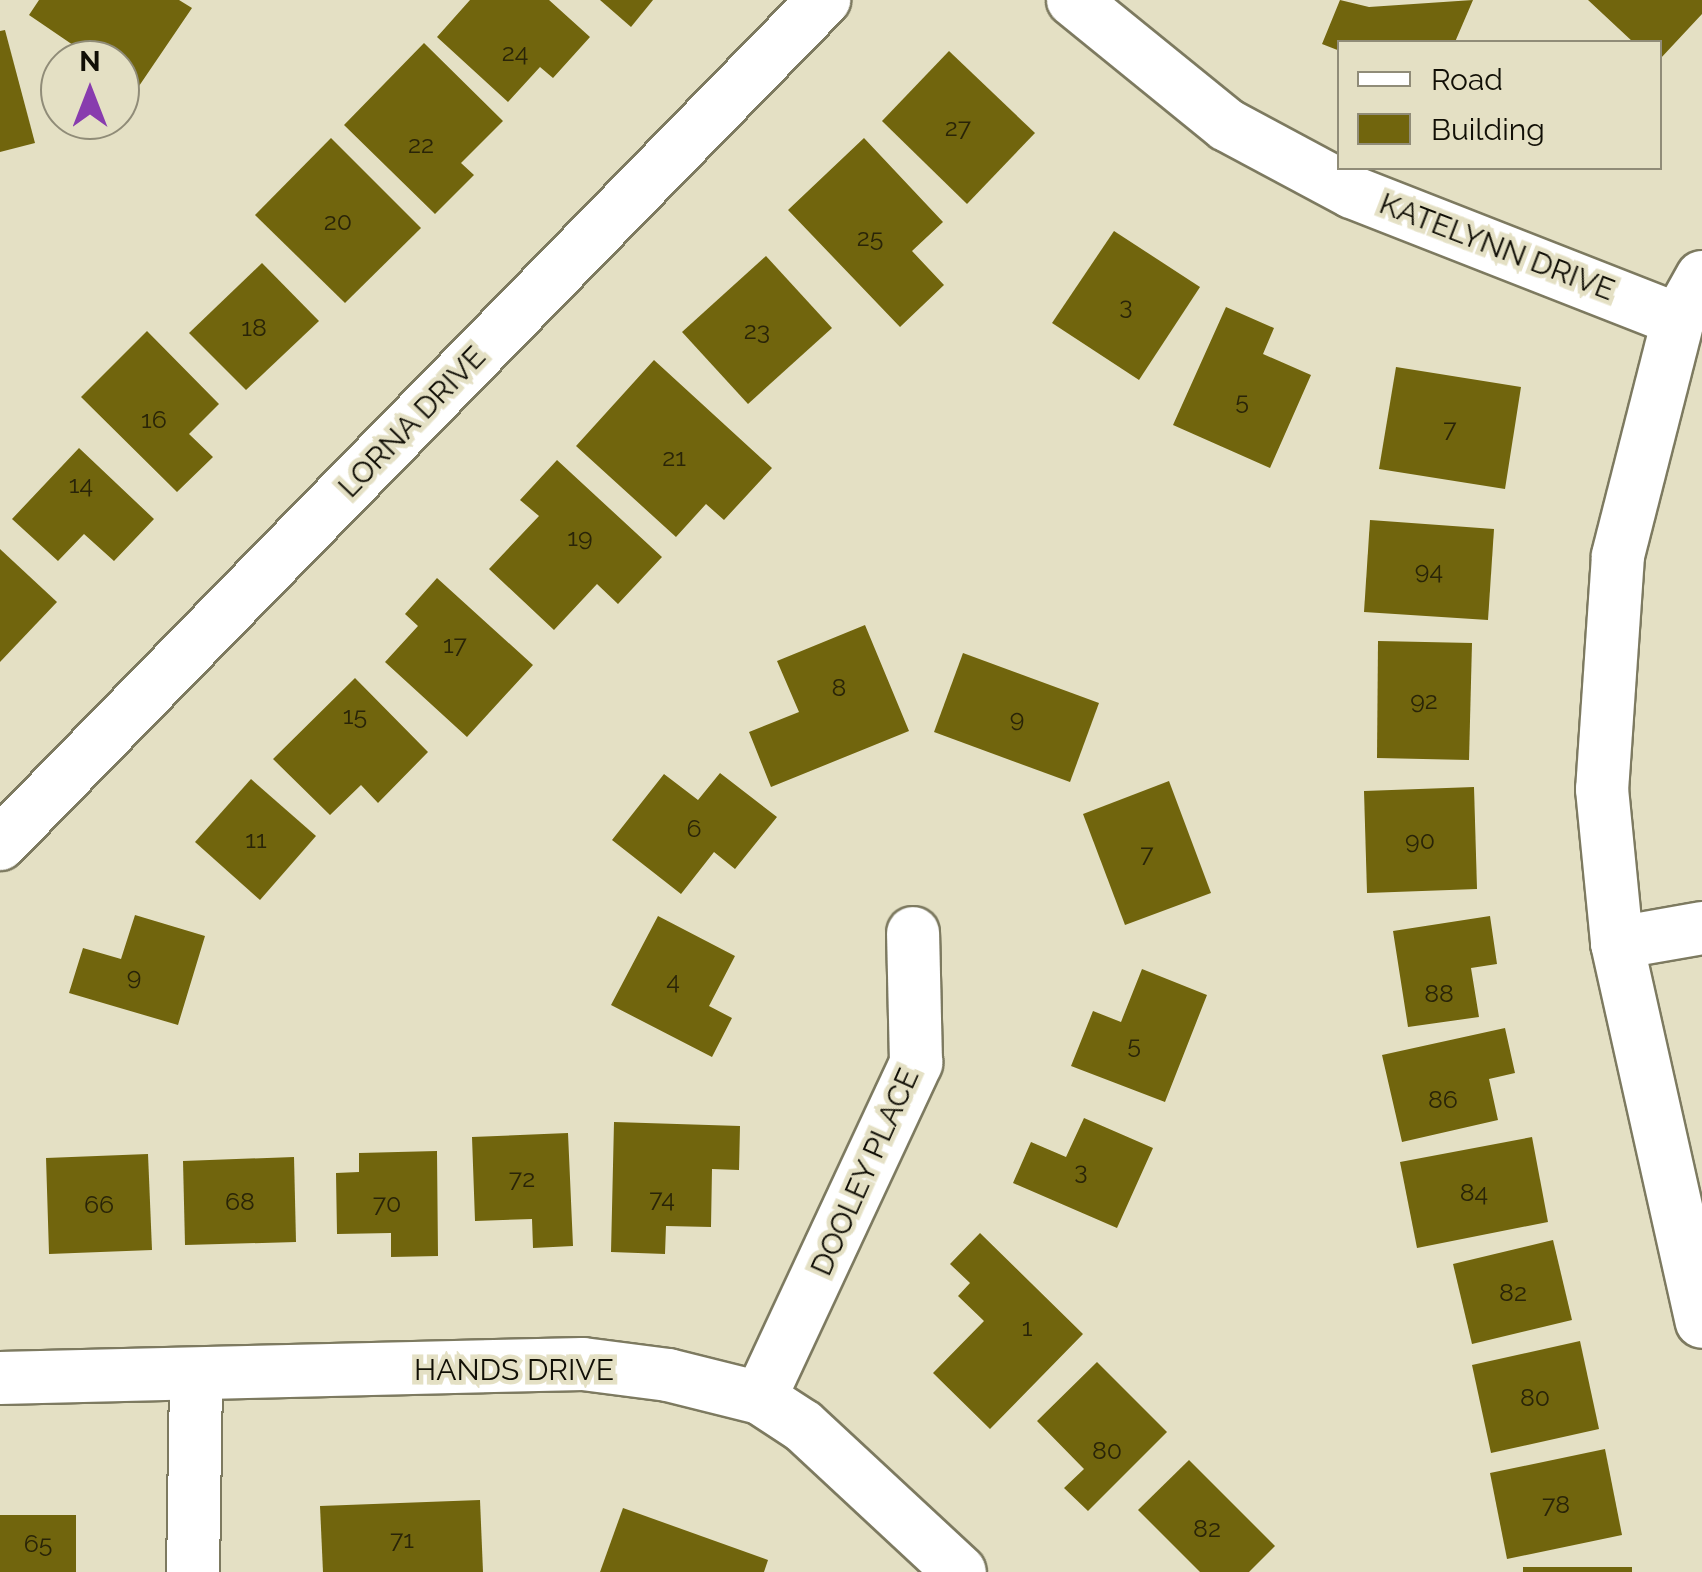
<!DOCTYPE html>
<html>
<head>
<meta charset="utf-8">
<style>
  body { margin:0 }
  #map { position:relative; width:1702px; height:1572px; overflow:hidden; background:#e4e0c4; font-family:Raleway,sans-serif }
  div>[style] { position:absolute }
  [style*='--x'] { left:calc(var(--x)*1px); top:calc(var(--y)*1px); width:calc(var(--w)*1px); rotate:calc(var(--a)*1deg) }
  .building>* { inset:0; background:#71650d }
  .roads { filter:drop-shadow(2px 0 #7d7a60) drop-shadow(-2px 0 #7d7a60) drop-shadow(0 2px #7d7a60) drop-shadow(0 -2px #7d7a60) }
  .street>* { height:52px; margin:-26px; padding:0 26px; transform-origin:26px; border-radius:26px; background:#fff }
  span { translate:-50% -50%; white-space:nowrap; text-align:center; line-height:1.15; -webkit-text-stroke:9px #e4e0c4; paint-order:stroke }
  .number-label { font-size:25px; color:#292408 }
  .number-label span { -webkit-text-stroke-width:0 }
  .street-label { font-size:30px; color:#110f06 }
  .legend { position:absolute; left:1337px; top:40px; width:325px; height:130px; box-sizing:border-box; background:#e4e0c4; border:2px solid #908c78; margin:0; padding:12px 18px; list-style:none; font-size:30px; color:#110f06 }
  .legend li { display:flex; align-items:center; gap:20px; height:50px }
  .legend b { width:50px; border:2px solid #908c78 }
  .north { position:absolute; left:40px; top:40px; width:100px; height:100px; box-sizing:border-box; background:#e4e0c4; border:2px solid #908c78; border-radius:50%; rotate:0deg; font-size:28px; font-weight:700; line-height:40px; text-align:center; color:#110f06 }
  .north::after { content:''; display:block; margin:auto; width:35px; height:45px; background:#883cae; clip-path:polygon(50% 0,100% 100%,50% 72%,0 100%) }
</style>
</head>
<body>
<div id="map">
  <div class="building">
    <div style="clip-path:polygon(39px 0,179px 0,192px 8px,137px 89px,120px 77px,120px 60px,95px 60px,29px 15px)"></div>
    <div style="clip-path:polygon(470px 0,549px 0,590px 37px,553px 78px,540px 67px,508px 102px,437px 37px)"></div>
    <div style="clip-path:polygon(600px 0,653px 0,631px 27px)"></div>
    <div style="clip-path:polygon(1340px 0,1369px 7px,1473px 0,1455px 42px,1340px 42px,1340px 51px,1322px 44px)"></div>
    <div style="clip-path:polygon(1588px 0,1702px 0,1702px 14px,1660px 59px,1660px 42px,1633px 42px)"></div>
    <div style="clip-path:polygon(5px 30px,35px 143px,0 152px,0 31px)"></div>
    <div style="clip-path:polygon(424px 43px,503px 121px,461px 163px,474px 175px,435px 214px,344px 125px)"></div>
    <div style="clip-path:polygon(949px 51px,1035px 133px,967px 204px,882px 121px)"></div>
    <div style="clip-path:polygon(331px 138px,421px 228px,345px 303px,255px 215px)"></div>
    <div style="clip-path:polygon(864px 138px,943px 222px,912px 251px,944px 285px,900px 327px,788px 210px)"></div>
    <div style="clip-path:polygon(1114px 231px,1200px 287px,1139px 380px,1052px 323px)"></div>
    <div style="clip-path:polygon(766px 256px,832px 328px,748px 404px,682px 332px)"></div>
    <div style="clip-path:polygon(262px 263px,319px 321px,246px 390px,189px 333px)"></div>
    <div style="clip-path:polygon(1226px 307px,1274px 328px,1263px 354px,1311px 375px,1270px 468px,1173px 425px)"></div>
    <div style="clip-path:polygon(147px 331px,219px 404px,189px 434px,213px 457px,177px 492px,81px 397px)"></div>
    <div style="clip-path:polygon(654px 360px,772px 468px,724px 520px,706px 504px,676px 537px,576px 446px)"></div>
    <div style="clip-path:polygon(1396px 367px,1521px 387px,1505px 489px,1379px 469px)"></div>
    <div style="clip-path:polygon(79px 448px,154px 519px,114px 561px,84px 534px,58px 561px,12px 519px)"></div>
    <div style="clip-path:polygon(557px 460px,662px 557px,618px 604px,597px 584px,554px 630px,489px 569px,539px 516px,520px 500px)"></div>
    <div style="clip-path:polygon(1370px 520px,1494px 529px,1488px 620px,1364px 612px)"></div>
    <div style="clip-path:polygon(0 549px,57px 602px,0 662px)"></div>
    <div style="clip-path:polygon(437px 578px,533px 665px,467px 737px,385px 662px,418px 626px,405px 614px)"></div>
    <div style="clip-path:polygon(865px 625px,909px 731px,771px 787px,749px 732px,799px 712px,777px 661px)"></div>
    <div style="clip-path:polygon(1378px 641px,1472px 643px,1469px 760px,1377px 758px)"></div>
    <div style="clip-path:polygon(963px 653px,1099px 703px,1070px 782px,934px 732px)"></div>
    <div style="clip-path:polygon(355px 678px,428px 752px,378px 803px,361px 785px,330px 815px,273px 759px)"></div>
    <div style="clip-path:polygon(720px 773px,777px 817px,735px 869px,714px 852px,681px 894px,612px 840px,664px 774px,698px 800px)"></div>
    <div style="clip-path:polygon(251px 779px,316px 836px,260px 900px,195px 842px)"></div>
    <div style="clip-path:polygon(1169px 781px,1211px 893px,1125px 925px,1083px 814px)"></div>
    <div style="clip-path:polygon(1474px 787px,1477px 889px,1367px 893px,1364px 791px)"></div>
    <div style="clip-path:polygon(135px 915px,205px 936px,178px 1025px,69px 993px,83px 948px,121px 959px)"></div>
    <div style="clip-path:polygon(658px 916px,735px 956px,709px 1006px,732px 1018px,712px 1057px,611px 1005px)"></div>
    <div style="clip-path:polygon(1490px 916px,1497px 964px,1471px 968px,1479px 1017px,1408px 1027px,1393px 931px)"></div>
    <div style="clip-path:polygon(1142px 969px,1207px 995px,1165px 1102px,1071px 1066px,1093px 1011px,1121px 1022px)"></div>
    <div style="clip-path:polygon(1505px 1028px,1515px 1073px,1489px 1079px,1498px 1120px,1402px 1142px,1382px 1055px)"></div>
    <div style="clip-path:polygon(1084px 1118px,1153px 1148px,1117px 1228px,1013px 1183px,1031px 1142px,1066px 1157px)"></div>
    <div style="clip-path:polygon(614px 1122px,740px 1126px,739px 1170px,712px 1169px,711px 1227px,666px 1226px,665px 1254px,611px 1252px)"></div>
    <div style="clip-path:polygon(568px 1133px,573px 1246px,533px 1248px,532px 1219px,475px 1221px,472px 1137px)"></div>
    <div style="clip-path:polygon(1532px 1137px,1548px 1222px,1417px 1248px,1400px 1162px)"></div>
    <div style="clip-path:polygon(437px 1151px,438px 1256px,391px 1257px,391px 1233px,337px 1234px,336px 1173px,359px 1172px,359px 1153px)"></div>
    <div style="clip-path:polygon(148px 1154px,152px 1250px,49px 1254px,46px 1158px)"></div>
    <div style="clip-path:polygon(294px 1157px,296px 1242px,185px 1245px,183px 1161px)"></div>
    <div style="clip-path:polygon(980px 1233px,1083px 1334px,990px 1429px,933px 1373px,984px 1321px,958px 1296px,970px 1283px,950px 1264px)"></div>
    <div style="clip-path:polygon(1553px 1240px,1572px 1320px,1472px 1344px,1453px 1264px)"></div>
    <div style="clip-path:polygon(1580px 1341px,1599px 1429px,1491px 1453px,1472px 1365px)"></div>
    <div style="clip-path:polygon(1097px 1362px,1167px 1432px,1088px 1511px,1064px 1488px,1084px 1469px,1037px 1421px)"></div>
    <div style="clip-path:polygon(1605px 1449px,1622px 1535px,1507px 1559px,1490px 1473px)"></div>
    <div style="clip-path:polygon(1189px 1460px,1275px 1546px,1249px 1572px,1200px 1572px,1138px 1510px)"></div>
    <div style="clip-path:polygon(480px 1500px,483px 1572px,323px 1572px,320px 1506px)"></div>
    <div style="clip-path:polygon(623px 1508px,768px 1560px,764px 1572px,600px 1572px)"></div>
    <div style="clip-path:polygon(0 1515px,76px 1515px,76px 1572px,0 1572px)"></div>
    <div style="clip-path:polygon(1523px 1567px,1632px 1567px,1632px 1572px,1523px 1572px)"></div>
  </div>
  <div class="roads">
    <div class="street">
      <div style="--x:1073;--y:0;--w:198;--a:39.1"></div>
      <div style="--x:1227;--y:125;--w:142;--a:28.2"></div>
      <div style="--x:1352;--y:192;--w:350;--a:21.4"></div>
      <div style="--x:1702;--y:277;--w:49;--a:119.2"></div>
      <div style="--x:1678;--y:320;--w:244;--a:104.3"></div>
      <div style="--x:1618;--y:556;--w:234;--a:93.9"></div>
      <div style="--x:1602;--y:789;--w:155;--a:84.4"></div>
      <div style="--x:1617;--y:943;--w:388;--a:77.4"></div>
      <div style="--x:0;--y:844;--w:1180;--a:-45.69"></div>
      <div style="--x:1617;--y:943;--w:86;--a:-10"></div>
      <div style="--x:0;--y:1378;--w:583;--a:-1.38"></div>
      <div style="--x:583;--y:1364;--w:86;--a:7.4"></div>
      <div style="--x:668;--y:1375;--w:95;--a:14"></div>
      <div style="--x:760;--y:1398;--w:51;--a:33.1"></div>
      <div style="--x:803;--y:1426;--w:214;--a:42.9"></div>
      <div style="--x:760;--y:1398;--w:370;--a:-65"></div>
      <div style="--x:916;--y:1063;--w:130;--a:-91.3"></div>
      <div style="--x:193;--y:1572;--w:197;--a:-89.1"></div>
    </div>
  </div>
  <div class="number-label">
    <span style="left:515px;top:52px">24</span>
    <span style="left:958px;top:127px">27</span>
    <span style="left:421px;top:144px">22</span>
    <span style="left:338px;top:221px">20</span>
    <span style="left:870px;top:237px">25</span>
    <span style="left:1126px;top:305px">3</span>
    <span style="left:254px;top:327px">18</span>
    <span style="left:757px;top:330px">23</span>
    <span style="left:1242px;top:400px">5</span>
    <span style="left:154px;top:419px">16</span>
    <span style="left:1450px;top:428px">7</span>
    <span style="left:674px;top:457px">21</span>
    <span style="left:81px;top:484px">14</span>
    <span style="left:580px;top:537px">19</span>
    <span style="left:1429px;top:570px">94</span>
    <span style="left:455px;top:644px">17</span>
    <span style="left:839px;top:687px">8</span>
    <span style="left:1424px;top:700px">92</span>
    <span style="left:355px;top:715px">15</span>
    <span style="left:1017px;top:718px">9</span>
    <span style="left:694px;top:828px">6</span>
    <span style="left:256px;top:839px">11</span>
    <span style="left:1420px;top:840px">90</span>
    <span style="left:1147px;top:853px">7</span>
    <span style="left:134px;top:976px">9</span>
    <span style="left:673px;top:980px">4</span>
    <span style="left:1439px;top:993px">88</span>
    <span style="left:1134px;top:1044px">5</span>
    <span style="left:1443px;top:1099px">86</span>
    <span style="left:1081px;top:1170px">3</span>
    <span style="left:522px;top:1178px">72</span>
    <span style="left:1474px;top:1192px">84</span>
    <span style="left:662px;top:1198px">74</span>
    <span style="left:240px;top:1201px">68</span>
    <span style="left:387px;top:1203px">70</span>
    <span style="left:99px;top:1204px">66</span>
    <span style="left:1513px;top:1292px">82</span>
    <span style="left:1027px;top:1327px">1</span>
    <span style="left:1535px;top:1397px">80</span>
    <span style="left:1107px;top:1450px">80</span>
    <span style="left:1556px;top:1504px">78</span>
    <span style="left:1207px;top:1528px">82</span>
    <span style="left:402px;top:1539px">71</span>
    <span style="left:38px;top:1543px">65</span>
  </div>
  <div class="street-label">
    <span style="left:1497px;top:247px;rotate:21deg">KATELYNN DRIVE</span>
    <span style="left:412px;top:422px;rotate:-46deg">LORNA DRIVE</span>
    <span style="left:865px;top:1172px;rotate:-66deg">DOOLEY PLACE</span>
    <span style="left:514px;top:1370px">HANDS DRIVE</span>
  </div>
  <ul class="legend">
  <li><b style="height:12px;background:#fff"></b>Road</li>
  <li><b style="height:28px;background:#71650d"></b>Building</li>
  </ul>
  <div class="north">N</div>
</div>
</body>
</html>
